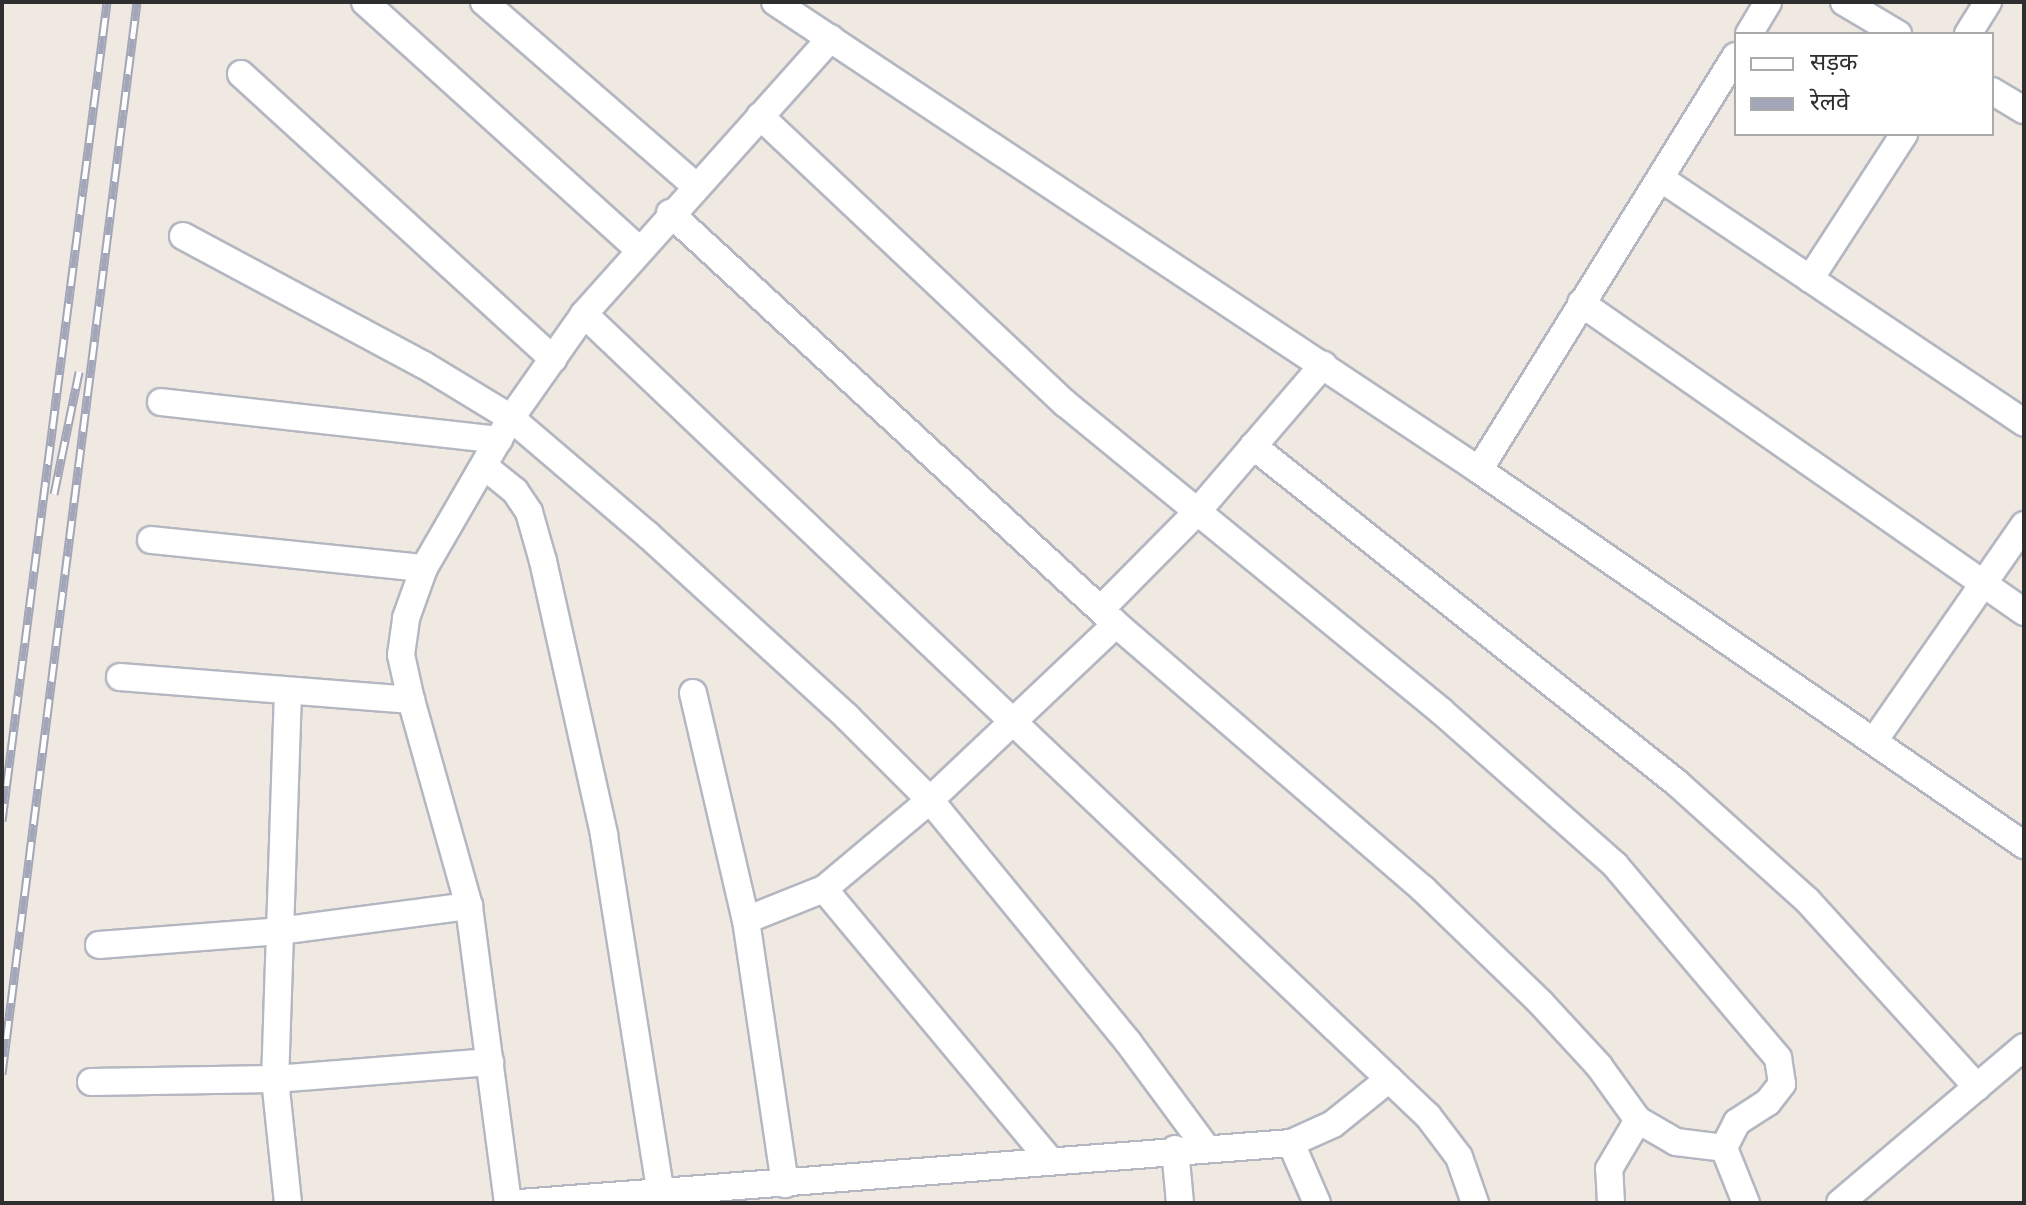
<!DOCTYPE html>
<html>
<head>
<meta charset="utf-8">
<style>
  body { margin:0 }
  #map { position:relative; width:2026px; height:1205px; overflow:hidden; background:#efe9e1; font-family:Arial,"Noto Sans Devanagari",sans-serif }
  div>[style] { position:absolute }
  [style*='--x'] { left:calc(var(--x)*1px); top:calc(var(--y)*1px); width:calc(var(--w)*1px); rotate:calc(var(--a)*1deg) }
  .roads { filter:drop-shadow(2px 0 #b4b7c1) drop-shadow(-2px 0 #b4b7c1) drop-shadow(0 2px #b4b7c1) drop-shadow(0 -2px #b4b7c1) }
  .street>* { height:26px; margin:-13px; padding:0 13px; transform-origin:13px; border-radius:13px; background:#fff }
  .rail>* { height:9px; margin-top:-4.5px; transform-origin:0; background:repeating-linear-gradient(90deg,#fff 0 18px,#a3a6b8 0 36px); box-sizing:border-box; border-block:2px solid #a3a6b8 }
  span { translate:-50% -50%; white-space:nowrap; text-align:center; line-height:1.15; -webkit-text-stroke:6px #fff; paint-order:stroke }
  .frame { position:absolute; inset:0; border:4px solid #2e2e2e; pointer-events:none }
  .legend { position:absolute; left:1734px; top:32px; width:260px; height:104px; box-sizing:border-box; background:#fff; border:2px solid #ababab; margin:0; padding:10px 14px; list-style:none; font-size:24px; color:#2e2e2e }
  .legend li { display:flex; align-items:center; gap:16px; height:40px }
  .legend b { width:40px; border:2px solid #ababab }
</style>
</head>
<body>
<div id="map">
  <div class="roads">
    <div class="street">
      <div style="--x:365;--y:2;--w:370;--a:42.1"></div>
      <div style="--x:484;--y:2;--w:281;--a:41"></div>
      <div style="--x:775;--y:2;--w:845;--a:33.61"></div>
      <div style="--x:1479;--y:470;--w:662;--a:34.53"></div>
      <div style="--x:1844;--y:2;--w:63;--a:30.7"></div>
      <div style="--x:1749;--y:34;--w:37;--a:-59"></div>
      <div style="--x:1968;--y:34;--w:38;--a:-58"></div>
      <div style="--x:241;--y:74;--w:423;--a:42.4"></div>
      <div style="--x:1992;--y:91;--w:37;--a:31"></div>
      <div style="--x:760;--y:116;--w:420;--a:43.3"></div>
      <div style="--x:1066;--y:404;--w:485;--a:39.3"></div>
      <div style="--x:1441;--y:711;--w:232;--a:41.5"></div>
      <div style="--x:1615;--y:865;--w:253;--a:49.8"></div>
      <div style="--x:1778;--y:1058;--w:26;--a:81"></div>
      <div style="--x:1782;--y:1084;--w:23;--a:128"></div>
      <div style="--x:1768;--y:1102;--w:37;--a:147"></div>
      <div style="--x:1737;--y:1122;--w:29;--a:117"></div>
      <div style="--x:1724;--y:1148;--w:59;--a:68.2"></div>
      <div style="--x:1663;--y:180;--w:435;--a:33.9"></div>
      <div style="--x:670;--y:213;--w:606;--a:42.66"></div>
      <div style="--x:1116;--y:624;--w:406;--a:40.8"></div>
      <div style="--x:1423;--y:889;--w:163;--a:44"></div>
      <div style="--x:1540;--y:1002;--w:87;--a:47.3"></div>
      <div style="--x:1599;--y:1066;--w:67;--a:54.2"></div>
      <div style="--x:1638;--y:1120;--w:44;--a:30.1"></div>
      <div style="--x:1676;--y:1142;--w:48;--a:7.1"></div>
      <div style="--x:183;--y:236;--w:273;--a:28.2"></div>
      <div style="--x:424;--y:365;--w:102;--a:31.3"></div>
      <div style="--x:511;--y:418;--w:180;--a:40.5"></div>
      <div style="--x:648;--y:535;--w:270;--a:42.4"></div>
      <div style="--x:847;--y:717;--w:117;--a:45"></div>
      <div style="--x:930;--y:800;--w:313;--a:50.7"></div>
      <div style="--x:1128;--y:1042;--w:129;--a:53.5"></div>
      <div style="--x:1810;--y:279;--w:173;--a:-57"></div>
      <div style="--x:1581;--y:303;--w:540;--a:34.9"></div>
      <div style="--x:584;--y:314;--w:1164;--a:43.54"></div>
      <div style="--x:1428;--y:1116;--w:51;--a:52.9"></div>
      <div style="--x:1459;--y:1157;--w:49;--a:70.8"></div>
      <div style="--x:161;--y:402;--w:340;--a:6.4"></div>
      <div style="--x:1253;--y:446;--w:542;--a:38.48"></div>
      <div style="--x:1677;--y:783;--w:175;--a:42"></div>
      <div style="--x:1807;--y:900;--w:253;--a:47.7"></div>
      <div style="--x:484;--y:466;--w:40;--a:39"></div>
      <div style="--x:515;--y:491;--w:25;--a:56"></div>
      <div style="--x:529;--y:512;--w:51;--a:74.1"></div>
      <div style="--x:543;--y:561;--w:281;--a:77.4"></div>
      <div style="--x:604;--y:835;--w:365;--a:81"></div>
      <div style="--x:1479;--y:470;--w:487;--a:-58.2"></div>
      <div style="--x:151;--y:540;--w:274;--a:5.9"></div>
      <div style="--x:1101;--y:609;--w:136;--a:-45.3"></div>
      <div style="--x:1197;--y:512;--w:194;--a:-49.4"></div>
      <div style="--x:120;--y:677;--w:292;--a:4.5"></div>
      <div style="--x:288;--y:691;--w:388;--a:91.9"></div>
      <div style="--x:275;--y:1079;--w:125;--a:84"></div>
      <div style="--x:693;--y:693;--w:233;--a:76.9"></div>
      <div style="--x:746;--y:920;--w:267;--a:81.6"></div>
      <div style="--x:1874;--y:741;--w:263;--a:-55.2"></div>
      <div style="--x:824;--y:889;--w:353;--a:50.2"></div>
      <div style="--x:746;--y:920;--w:84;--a:-21.7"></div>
      <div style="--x:824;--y:889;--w:138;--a:-40"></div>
      <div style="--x:930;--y:800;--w:256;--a:-43.4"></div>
      <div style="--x:99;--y:945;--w:181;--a:-4.4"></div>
      <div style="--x:279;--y:931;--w:192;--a:-7.5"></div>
      <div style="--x:91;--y:1082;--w:184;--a:-0.9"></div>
      <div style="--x:275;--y:1079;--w:216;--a:-4.5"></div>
      <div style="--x:1291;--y:1143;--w:65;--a:66.6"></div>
      <div style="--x:1175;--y:1149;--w:54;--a:84.7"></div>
      <div style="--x:508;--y:1203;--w:300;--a:-97.5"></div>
      <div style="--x:469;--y:906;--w:214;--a:-105.7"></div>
      <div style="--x:411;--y:700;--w:46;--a:-102.5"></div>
      <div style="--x:401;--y:655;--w:37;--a:-82"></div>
      <div style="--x:406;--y:618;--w:53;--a:-70.2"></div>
      <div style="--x:424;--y:568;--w:173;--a:-59.9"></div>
      <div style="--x:511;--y:418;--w:127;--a:-54.9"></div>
      <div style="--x:584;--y:314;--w:370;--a:-48.2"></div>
      <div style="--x:520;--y:1203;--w:773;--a:-4.45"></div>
      <div style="--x:1291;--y:1143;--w:46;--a:-24.3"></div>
      <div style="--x:1333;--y:1124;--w:72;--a:-38.8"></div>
      <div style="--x:1611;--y:1203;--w:34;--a:-93"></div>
      <div style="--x:1609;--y:1169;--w:57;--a:-59.4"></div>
      <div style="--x:1840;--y:1203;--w:241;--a:-40.3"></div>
    </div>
  </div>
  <div class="rail">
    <div style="--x:54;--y:494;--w:125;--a:-78.4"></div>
    <div style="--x:2;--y:821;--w:826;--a:-82.69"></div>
    <div style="--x:2;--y:1074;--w:1080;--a:-82.82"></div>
  </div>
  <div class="frame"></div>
  <ul class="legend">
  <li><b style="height:10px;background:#fff"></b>सड़क</li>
  <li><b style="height:10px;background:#a3a6b8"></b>रेलवे</li>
  </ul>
</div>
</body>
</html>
